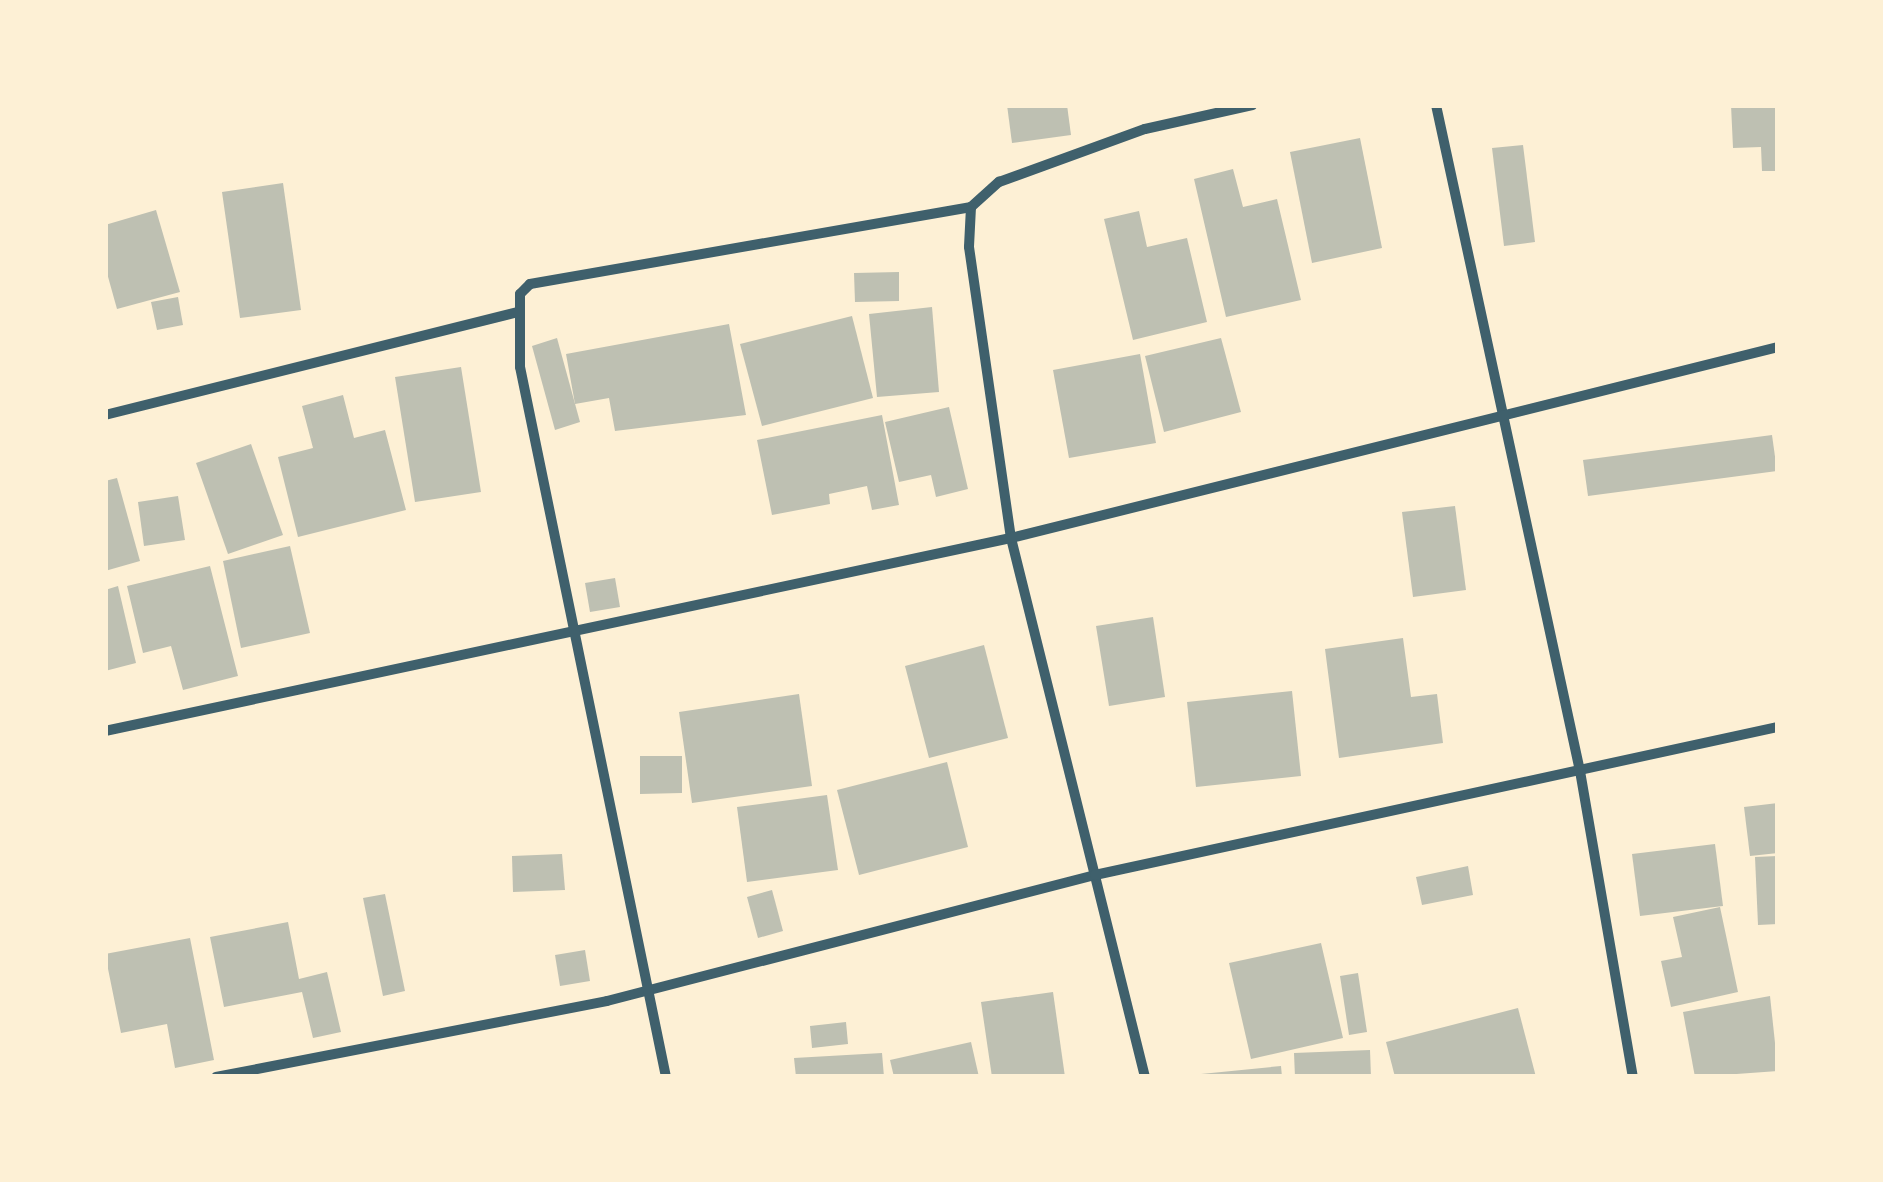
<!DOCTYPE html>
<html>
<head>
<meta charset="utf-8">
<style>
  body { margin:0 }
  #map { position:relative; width:1883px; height:1182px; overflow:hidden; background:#fdf0d5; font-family:Ubuntu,sans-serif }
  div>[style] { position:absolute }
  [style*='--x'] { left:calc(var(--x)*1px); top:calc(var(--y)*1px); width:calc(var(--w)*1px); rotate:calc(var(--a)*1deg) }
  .building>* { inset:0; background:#bec0b2 }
  .minor>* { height:10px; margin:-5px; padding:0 5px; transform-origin:5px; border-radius:5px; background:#3f606c }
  span { translate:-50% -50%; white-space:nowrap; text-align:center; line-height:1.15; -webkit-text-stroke:9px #fdf0d5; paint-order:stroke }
  .frame { position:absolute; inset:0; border:108px solid #fdf0d5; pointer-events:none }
</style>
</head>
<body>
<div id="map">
  <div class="building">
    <div style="clip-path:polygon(1007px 105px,1067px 105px,1071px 135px,1012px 143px)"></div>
    <div style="clip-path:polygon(1731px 105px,1778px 105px,1778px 171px,1762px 171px,1761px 147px,1733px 148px)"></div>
    <div style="clip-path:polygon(1360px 138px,1382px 248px,1312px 263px,1290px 152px)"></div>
    <div style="clip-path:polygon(1523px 145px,1535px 242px,1504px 246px,1492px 148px)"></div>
    <div style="clip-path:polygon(1233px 169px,1243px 207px,1277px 199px,1301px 300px,1226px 317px,1194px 179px)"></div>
    <div style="clip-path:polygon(283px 183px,301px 310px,240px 318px,222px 192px)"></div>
    <div style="clip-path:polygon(156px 210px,180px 292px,117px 309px,105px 266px,105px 225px)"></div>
    <div style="clip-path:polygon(1139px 211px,1147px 247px,1187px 238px,1207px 322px,1133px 340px,1104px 219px)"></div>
    <div style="clip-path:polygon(899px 272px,899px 301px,855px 302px,854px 273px)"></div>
    <div style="clip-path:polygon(178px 297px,183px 325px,157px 330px,151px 302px)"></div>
    <div style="clip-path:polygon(932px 307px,939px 392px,877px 397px,869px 314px)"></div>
    <div style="clip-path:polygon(852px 316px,873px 398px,762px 426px,740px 344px)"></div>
    <div style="clip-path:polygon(729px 324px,746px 415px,615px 431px,609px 398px,575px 404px,566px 354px)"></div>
    <div style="clip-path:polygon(557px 338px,580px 422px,555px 430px,532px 346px)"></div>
    <div style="clip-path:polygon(1221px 338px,1241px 412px,1164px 432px,1145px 356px)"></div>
    <div style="clip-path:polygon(1140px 354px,1156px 443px,1069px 458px,1053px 370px)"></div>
    <div style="clip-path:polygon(461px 367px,481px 492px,415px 502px,395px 377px)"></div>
    <div style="clip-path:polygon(343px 395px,354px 438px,385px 430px,406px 510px,298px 537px,278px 457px,313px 448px,302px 406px)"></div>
    <div style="clip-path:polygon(949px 407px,968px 489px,936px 497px,931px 475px,899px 482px,885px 422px)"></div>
    <div style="clip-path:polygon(882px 415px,899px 505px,872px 510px,867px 486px,829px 494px,830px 504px,772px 515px,757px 440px)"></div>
    <div style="clip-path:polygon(1772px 435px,1777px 471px,1588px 496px,1583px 460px)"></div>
    <div style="clip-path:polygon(251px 444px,283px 535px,228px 554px,196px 463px)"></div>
    <div style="clip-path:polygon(117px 478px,140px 561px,105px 571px,105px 481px)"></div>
    <div style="clip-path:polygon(178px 496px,185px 540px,144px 546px,138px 502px)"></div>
    <div style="clip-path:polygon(1455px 506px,1466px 590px,1413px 597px,1402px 512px)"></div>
    <div style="clip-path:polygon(290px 546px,310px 633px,241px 648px,223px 561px)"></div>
    <div style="clip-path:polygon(210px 566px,238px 676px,183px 690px,171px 646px,143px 653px,127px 586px)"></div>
    <div style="clip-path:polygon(615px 578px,620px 607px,590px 612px,585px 583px)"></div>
    <div style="clip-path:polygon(118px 586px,136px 663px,105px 671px,105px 590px)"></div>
    <div style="clip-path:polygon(1153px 617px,1165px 697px,1109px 706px,1096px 626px)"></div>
    <div style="clip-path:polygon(1403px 638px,1411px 697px,1437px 694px,1443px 743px,1339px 758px,1325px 649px)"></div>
    <div style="clip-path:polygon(984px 645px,1008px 738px,929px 758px,905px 666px)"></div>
    <div style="clip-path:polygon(1292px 691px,1301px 776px,1196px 787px,1187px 702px)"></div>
    <div style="clip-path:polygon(799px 694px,812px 786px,692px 803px,679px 712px)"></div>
    <div style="clip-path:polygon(640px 756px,682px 756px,682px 793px,640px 794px)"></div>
    <div style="clip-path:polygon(947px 762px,968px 847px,859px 875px,837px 790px)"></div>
    <div style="clip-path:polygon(827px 795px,838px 870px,747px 882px,737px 807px)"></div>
    <div style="clip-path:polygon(1778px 803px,1778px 853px,1750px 856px,1744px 807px)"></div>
    <div style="clip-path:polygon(1715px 844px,1723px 906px,1640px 916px,1632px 854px)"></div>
    <div style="clip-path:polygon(562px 854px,565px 890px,513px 892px,512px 856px)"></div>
    <div style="clip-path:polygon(1778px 856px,1778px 924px,1758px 925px,1755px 857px)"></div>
    <div style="clip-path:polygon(1468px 866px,1473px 895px,1422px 905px,1416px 877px)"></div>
    <div style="clip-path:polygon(772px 890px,783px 931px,758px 938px,747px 897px)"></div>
    <div style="clip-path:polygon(385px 894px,405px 991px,383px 996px,363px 898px)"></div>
    <div style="clip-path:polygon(1720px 907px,1738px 992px,1671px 1007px,1661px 961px,1682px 957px,1673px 917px)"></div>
    <div style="clip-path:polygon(288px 922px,299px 979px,327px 972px,341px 1032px,313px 1038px,302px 992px,224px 1007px,210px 937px)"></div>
    <div style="clip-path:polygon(190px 938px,214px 1060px,175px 1068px,167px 1024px,121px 1033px,105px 954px)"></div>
    <div style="clip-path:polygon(1321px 943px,1343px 1038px,1251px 1059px,1229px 963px)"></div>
    <div style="clip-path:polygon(585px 950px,590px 981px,560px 986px,555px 955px)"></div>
    <div style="clip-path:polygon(1358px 973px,1367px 1032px,1349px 1035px,1340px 976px)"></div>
    <div style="clip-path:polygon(1053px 992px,1065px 1077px,992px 1077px,981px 1002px)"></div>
    <div style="clip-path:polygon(1770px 996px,1778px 1071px,1695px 1077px,1683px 1012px)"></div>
    <div style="clip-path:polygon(1518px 1008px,1536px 1077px,1395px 1077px,1386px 1042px)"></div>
    <div style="clip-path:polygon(846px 1022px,848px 1044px,812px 1048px,810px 1026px)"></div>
    <div style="clip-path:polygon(971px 1042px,979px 1077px,894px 1077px,890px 1060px)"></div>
    <div style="clip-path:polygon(1370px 1050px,1371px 1077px,1295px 1077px,1294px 1053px)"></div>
    <div style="clip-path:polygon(882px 1053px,884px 1077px,796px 1077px,794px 1058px)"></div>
    <div style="clip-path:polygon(1281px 1066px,1282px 1077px,1201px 1077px,1201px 1074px)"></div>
  </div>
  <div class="minor">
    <div style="--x:1436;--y:105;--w:681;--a:77.8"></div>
    <div style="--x:1580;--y:771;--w:311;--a:80.2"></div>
    <div style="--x:971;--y:207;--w:40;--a:92.9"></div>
    <div style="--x:969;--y:247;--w:294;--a:81.8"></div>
    <div style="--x:1011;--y:538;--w:555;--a:76.04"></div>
    <div style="--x:105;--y:415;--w:425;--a:-14"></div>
    <div style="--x:105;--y:731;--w:926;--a:-12.03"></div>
    <div style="--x:1011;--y:538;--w:790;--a:-13.98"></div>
    <div style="--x:216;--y:1077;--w:398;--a:-11"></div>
    <div style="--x:607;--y:1001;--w:504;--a:-14.48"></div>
    <div style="--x:1095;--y:875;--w:699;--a:-12.23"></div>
    <div style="--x:666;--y:1077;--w:725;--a:-101.62"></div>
    <div style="--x:520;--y:367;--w:73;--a:-90"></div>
    <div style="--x:520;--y:294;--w:14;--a:-45"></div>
    <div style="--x:530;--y:284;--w:448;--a:-9.9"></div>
    <div style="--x:971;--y:207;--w:38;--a:-42"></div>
    <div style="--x:999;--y:182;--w:155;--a:-20"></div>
    <div style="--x:1145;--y:129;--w:110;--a:-12.6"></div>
  </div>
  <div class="frame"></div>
</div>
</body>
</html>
